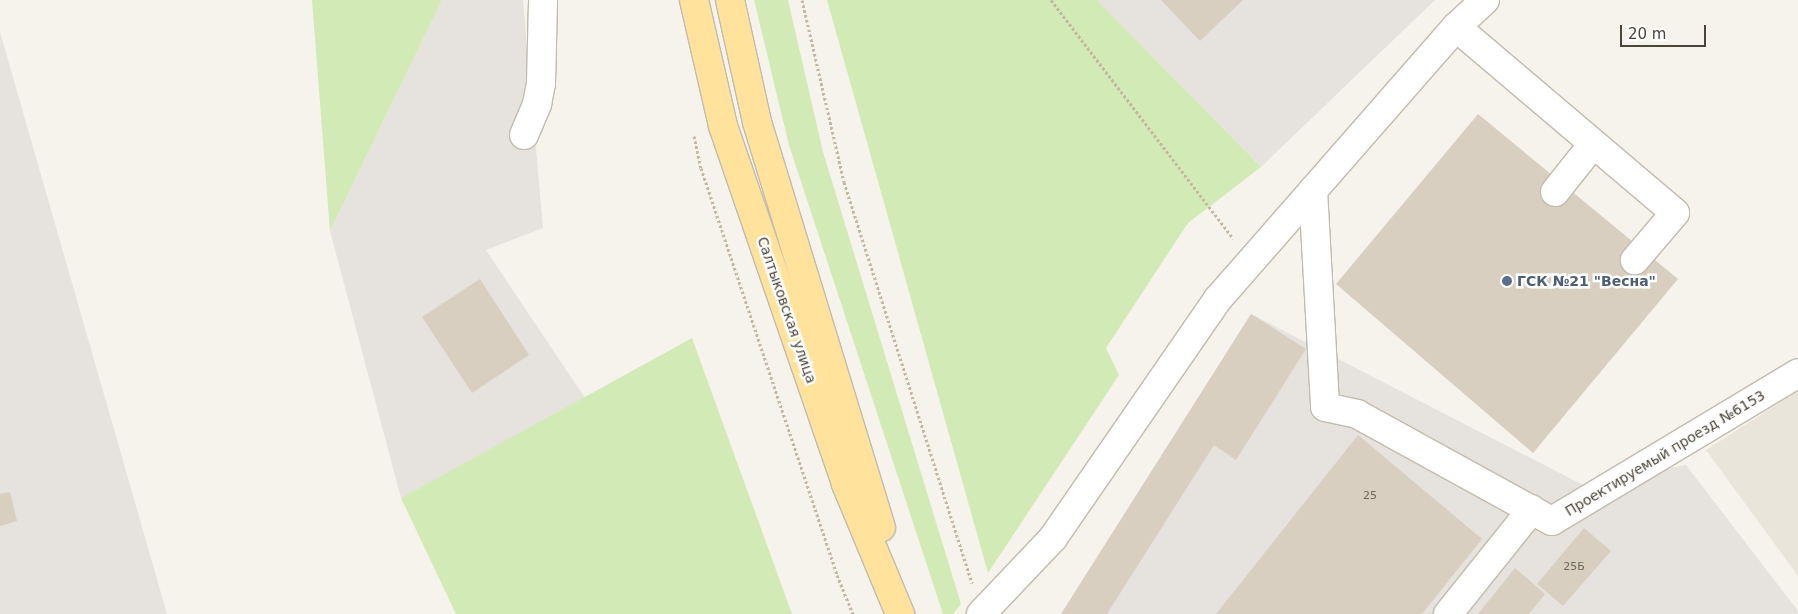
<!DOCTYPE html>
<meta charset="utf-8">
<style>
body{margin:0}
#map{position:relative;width:1798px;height:614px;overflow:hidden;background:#f6f3ec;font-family:"DejaVu Sans",sans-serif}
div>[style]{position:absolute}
.residential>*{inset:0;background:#eae5da}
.industrial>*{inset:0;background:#e6e2dd}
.green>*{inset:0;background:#d2eab5}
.building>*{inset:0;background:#d8cfc1}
.path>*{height:3px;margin-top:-1.5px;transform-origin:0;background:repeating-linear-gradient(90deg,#c4b79f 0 2.5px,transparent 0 5px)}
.roads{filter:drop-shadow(1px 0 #c2bbae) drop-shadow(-1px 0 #c2bbae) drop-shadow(0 1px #c2bbae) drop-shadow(0 -1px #c2bbae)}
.minor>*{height:28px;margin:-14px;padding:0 14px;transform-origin:14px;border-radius:14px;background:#fff}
.major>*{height:28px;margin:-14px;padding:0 14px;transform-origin:14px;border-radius:14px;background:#ffe39c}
.dots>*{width:14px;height:14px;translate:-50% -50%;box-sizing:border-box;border:2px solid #fff;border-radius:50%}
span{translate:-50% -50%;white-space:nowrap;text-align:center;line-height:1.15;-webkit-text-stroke:5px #fff;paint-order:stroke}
.number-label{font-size:11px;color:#6e675b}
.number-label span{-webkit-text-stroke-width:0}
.service-label{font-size:14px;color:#4e5e75;font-weight:700}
.left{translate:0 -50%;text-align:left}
.street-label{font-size:14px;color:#4b4439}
.scale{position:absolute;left:1620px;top:25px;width:86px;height:22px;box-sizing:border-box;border:2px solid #4b4439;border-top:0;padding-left:6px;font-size:15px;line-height:18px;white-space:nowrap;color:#4b4439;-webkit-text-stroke:4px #fff;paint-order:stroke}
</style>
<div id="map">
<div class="residential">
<div style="clip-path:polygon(1798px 391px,1798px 576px,1706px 450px)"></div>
</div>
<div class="industrial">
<div style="clip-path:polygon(442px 0,523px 0,543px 228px,486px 250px,585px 398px,401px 498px,330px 231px)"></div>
<div style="clip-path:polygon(1097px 0,1435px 0,1261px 167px)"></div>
<div style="clip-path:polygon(0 32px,167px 614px,0 614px)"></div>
<div style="clip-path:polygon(1251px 314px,1583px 485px,1686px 465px,1798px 611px,1798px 614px,1061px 614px)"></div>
</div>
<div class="green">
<div style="clip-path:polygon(312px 0,442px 0,330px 231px)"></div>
<div style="clip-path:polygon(754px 0,788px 0,823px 152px,961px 604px,953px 614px,943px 614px,789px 145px)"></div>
<div style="clip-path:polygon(827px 0,1097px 0,1261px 167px,1188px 223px,1106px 348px,1119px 375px,988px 573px)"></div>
<div style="clip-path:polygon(692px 338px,792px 614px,456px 614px,401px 498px)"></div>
</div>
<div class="building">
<div style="clip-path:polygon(1161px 0,1243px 0,1200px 41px)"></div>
<div style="clip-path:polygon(1478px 114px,1678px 279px,1533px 453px,1336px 284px)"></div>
<div style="clip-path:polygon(480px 279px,529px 355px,472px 393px,422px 317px)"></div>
<div style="clip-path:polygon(1251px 314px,1306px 349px,1236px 460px,1214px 445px,1107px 614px,1061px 614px)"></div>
<div style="clip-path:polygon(1358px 435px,1482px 539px,1422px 614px,1216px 614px)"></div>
<div style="clip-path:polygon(10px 492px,17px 521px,0 526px,0 494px)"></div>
<div style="clip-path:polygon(1584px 528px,1611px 551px,1563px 606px,1537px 584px)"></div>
<div style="clip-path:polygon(1515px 568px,1545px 594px,1529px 614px,1478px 614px)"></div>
</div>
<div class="path">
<div style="left:802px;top:0;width:187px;rotate:77deg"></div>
<div style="left:844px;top:182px;width:421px;rotate:72.3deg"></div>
<div style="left:1051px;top:0;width:300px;rotate:52.6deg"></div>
<div style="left:694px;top:136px;width:33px;rotate:78deg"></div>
<div style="left:701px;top:168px;width:429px;rotate:71.5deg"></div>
<div style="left:837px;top:575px;width:42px;rotate:67.7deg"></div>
</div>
<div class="roads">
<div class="minor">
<div style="left:1485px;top:0;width:40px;rotate:137deg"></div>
<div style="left:1456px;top:27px;width:287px;rotate:40.3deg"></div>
<div style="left:1675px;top:213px;width:62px;rotate:130.4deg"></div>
<div style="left:524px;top:135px;width:34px;rotate:-67deg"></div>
<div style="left:537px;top:104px;width:20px;rotate:-79deg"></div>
<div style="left:541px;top:84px;width:84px;rotate:-88.6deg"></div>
<div style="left:1313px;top:190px;width:217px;rotate:86.8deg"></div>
<div style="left:1325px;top:407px;width:33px;rotate:12deg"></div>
<div style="left:1357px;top:414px;width:222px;rotate:28.8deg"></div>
<div style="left:1552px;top:521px;width:287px;rotate:-31deg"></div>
<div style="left:1555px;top:192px;width:61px;rotate:-51.6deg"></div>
<div style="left:981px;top:614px;width:105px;rotate:-46.5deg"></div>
<div style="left:1053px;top:538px;width:290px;rotate:-55.4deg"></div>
<div style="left:1218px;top:299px;width:361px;rotate:-48.8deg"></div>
<div style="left:1448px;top:614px;width:134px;rotate:-51.3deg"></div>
</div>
<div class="major">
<div style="left:694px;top:0;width:129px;rotate:77deg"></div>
<div style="left:723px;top:126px;width:379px;rotate:71deg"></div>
<div style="left:846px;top:484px;width:141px;rotate:67.4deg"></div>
<div style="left:730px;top:0;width:125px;rotate:77.5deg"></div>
<div style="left:757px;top:122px;width:424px;rotate:73deg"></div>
</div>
</div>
<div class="dots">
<div style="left:1507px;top:281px;background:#5c6f8a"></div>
</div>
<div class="number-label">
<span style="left:1370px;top:496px">25</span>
<span style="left:1574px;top:567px">25Б</span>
</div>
<div class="service-label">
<span class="left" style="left:1517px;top:281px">ГСК №21 "Весна"</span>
</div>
<div class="street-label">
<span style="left:787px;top:310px;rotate:71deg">Салтыковская улица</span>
<span style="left:1665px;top:453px;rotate:-31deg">Проектируемый проезд №6153</span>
</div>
<div class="scale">20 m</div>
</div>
